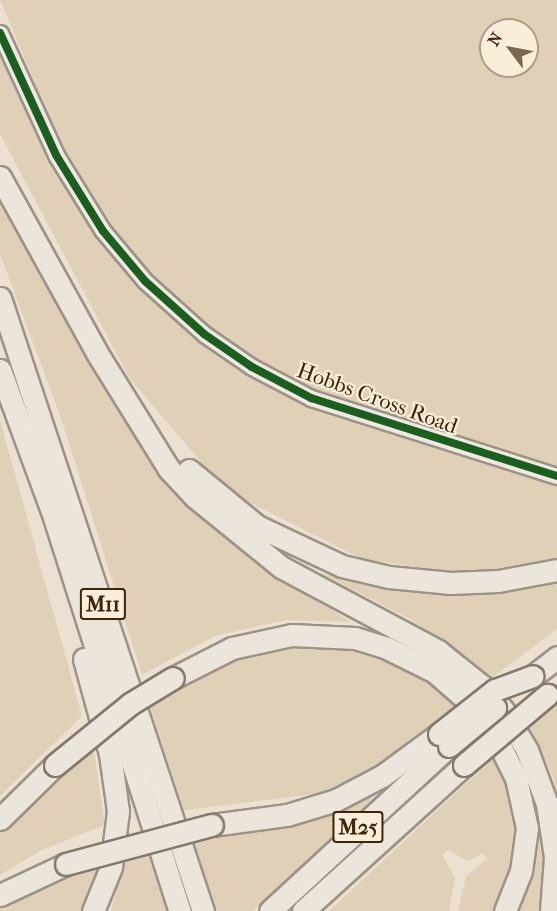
<!DOCTYPE html>
<style>
body{margin:0}
#map{position:relative;width:557px;height:911px;overflow:hidden;background:#ece1d0;font-family:"IM FELL French Canon",serif}
div>[style]{position:absolute}
.green>*{inset:0;background:#e1d0b8}
.roads{filter:drop-shadow(2px 0 #9c9386) drop-shadow(-2px 0 #9c9386) drop-shadow(0 2px #9c9386) drop-shadow(0 -2px #9c9386)}
.minor>*{height:15px;margin:-7.5px;padding:0 7.5px;transform-origin:7.5px;border-radius:7.5px;background:#efeae1}
.highway>*{height:21px;margin:-10.5px;padding:0 10.5px;transform-origin:10.5px;border-radius:10.5px;background:#ece5dc}
.bridges{filter:drop-shadow(2px 0 #83796c) drop-shadow(-2px 0 #83796c) drop-shadow(0 2px #83796c) drop-shadow(0 -2px #83796c)}
.highway-bridge>*{height:21px;margin:-10.5px;padding:0 10.5px;transform-origin:10.5px;border-radius:10.5px;background:#ece5dc}
.cycleway>*{height:8px;margin:-4px;padding:0 4px;transform-origin:4px;border-radius:4px;background:#1b5e20}
span{translate:-50% -50%;white-space:nowrap;text-align:center;line-height:1.15;-webkit-text-stroke:4.5px #faedd9;paint-order:stroke}
.shield-label span{padding:2px 4px;background:#faedd9;border:2px solid;border-radius:4px;-webkit-text-stroke-width:0}
.shield-label{font-size:21px;color:#3e2409;font-weight:700}
.street-label{font-size:22px;color:#3e2409}
.north{position:absolute;left:479px;top:18px;width:60px;height:60px;box-sizing:border-box;background:#faedd9;border:2px solid #af9d86;border-radius:50%;rotate:302deg;font-size:16px;font-weight:700;line-height:24px;text-align:center;color:#3e2409}
.north::after{content:'';display:block;margin:auto;width:21px;height:27px;background:#7b664f;clip-path:polygon(50% 0,100% 100%,50% 72%,0 100%)}
</style>
<div id="map">
<div class="green">
<div style="clip-path:polygon(evenodd,0 0,557px 0,557px 558px,465px 574px,362px 559px,225px 490px,130px 379px,0 134px,0 38px,50px 119px,0 0,491px 30px,527px 30px,527px 66px,491px 66px,491px 30px)"></div>
<div style="clip-path:polygon(0 196px,108px 394px,153px 463px,260px 562px,350px 622px,286px 620px,215px 636px,142px 675px,61px 418px,0 254px)"></div>
<div style="clip-path:polygon(0 420px,82px 716px,0 796px)"></div>
<div style="clip-path:polygon(323px 574px,419px 591px,518px 588px,557px 580px,557px 629px,493px 677px,410px 619px)"></div>
<div style="clip-path:polygon(345px 644px,403px 666px,459px 704px,363px 774px,317px 794px,184px 810px,149px 704px,201px 671px,278px 645px)"></div>
<div style="clip-path:polygon(557px 704px,557px 801px,554px 779px,530px 726px)"></div>
<div style="clip-path:polygon(93px 745px,105px 825px,40px 851px,0 875px,0 831px)"></div>
<div style="clip-path:polygon(498px 754px,518px 824px,514px 869px,497px 911px,458px 911px,466px 876px,488px 858px,482px 854px,468px 861px,448px 850px,442px 854px,455px 878px,449px 911px,329px 911px)"></div>
<div style="clip-path:polygon(369px 796px,372px 799px,253px 911px,217px 911px,191px 838px,308px 820px)"></div>
<div style="clip-path:polygon(534px 798px,546px 850px,541px 911px,520px 911px,538px 850px)"></div>
<div style="clip-path:polygon(146px 847px,167px 911px,111px 911px,127px 850px)"></div>
<div style="clip-path:polygon(102px 858px,82px 911px,0 911px,0 905px)"></div>
</div>
<div class="roads">
<div class="minor">
<div style="left:0;top:33px;width:134px;rotate:65.3deg"></div>
<div style="left:56px;top:155px;width:89px;rotate:58.3deg"></div>
<div style="left:103px;top:231px;width:65px;rotate:50deg"></div>
<div style="left:145px;top:281px;width:79px;rotate:41.9deg"></div>
<div style="left:204px;top:334px;width:58px;rotate:34.5deg"></div>
<div style="left:252px;top:367px;width:67px;rotate:27.7deg"></div>
<div style="left:311px;top:398px;width:258px;rotate:17.6deg"></div>
</div>
<div class="highway">
<div style="left:0;top:177px;width:201px;rotate:61.1deg"></div>
<div style="left:97px;top:353px;width:137px;rotate:58.2deg"></div>
<div style="left:169px;top:469px;width:38px;rotate:47deg"></div>
<div style="left:195px;top:497px;width:111px;rotate:39.1deg"></div>
<div style="left:281px;top:567px;width:178px;rotate:28.1deg"></div>
<div style="left:438px;top:651px;width:56px;rotate:38.5deg"></div>
<div style="left:482px;top:686px;width:32px;rotate:49deg"></div>
<div style="left:503px;top:710px;width:47px;rotate:59deg"></div>
<div style="left:527px;top:750px;width:58px;rotate:69.7deg"></div>
<div style="left:547px;top:804px;width:54px;rotate:81.4deg"></div>
<div style="left:555px;top:857px;width:54px;rotate:94.2deg"></div>
<div style="left:0;top:298px;width:646px;rotate:71.68deg"></div>
<div style="left:0;top:370px;width:150px;rotate:69.8deg"></div>
<div style="left:52px;top:511px;width:420px;rotate:72.3deg"></div>
<div style="left:189px;top:470px;width:88px;rotate:39.5deg"></div>
<div style="left:257px;top:526px;width:94px;rotate:25.2deg"></div>
<div style="left:342px;top:566px;width:48px;rotate:13.2deg"></div>
<div style="left:389px;top:577px;width:62px;rotate:5.5deg"></div>
<div style="left:451px;top:583px;width:47px;rotate:-2.4deg"></div>
<div style="left:498px;top:581px;width:60px;rotate:-10.6deg"></div>
<div style="left:84px;top:659px;width:98px;rotate:74.7deg"></div>
<div style="left:110px;top:754px;width:58px;rotate:82deg"></div>
<div style="left:118px;top:811px;width:56px;rotate:97.1deg"></div>
<div style="left:111px;top:867px;width:48px;rotate:112.2deg"></div>
<div style="left:533px;top:676px;width:31px;rotate:-38deg"></div>
<div style="left:173px;top:678px;width:66px;rotate:-27deg"></div>
<div style="left:232px;top:648px;width:61px;rotate:-12.2deg"></div>
<div style="left:292px;top:635px;width:63px;rotate:2.7deg"></div>
<div style="left:355px;top:638px;width:34px;rotate:17deg"></div>
<div style="left:387px;top:648px;width:54px;rotate:26.6deg"></div>
<div style="left:435px;top:672px;width:67px;rotate:41.3deg"></div>
<div style="left:485px;top:716px;width:69px;rotate:63.4deg"></div>
<div style="left:516px;top:778px;width:51px;rotate:77.6deg"></div>
<div style="left:527px;top:828px;width:43px;rotate:97.9deg"></div>
<div style="left:521px;top:871px;width:43px;rotate:111.8deg"></div>
<div style="left:0;top:819px;width:77px;rotate:-44.5deg"></div>
<div style="left:212px;top:825px;width:76px;rotate:-7.6deg"></div>
<div style="left:287px;top:815px;width:51px;rotate:-17deg"></div>
<div style="left:336px;top:800px;width:52px;rotate:-27.6deg"></div>
<div style="left:382px;top:776px;width:71px;rotate:-36.4deg"></div>
<div style="left:0;top:895px;width:73px;rotate:-25.2deg"></div>
<div style="left:270px;top:911px;width:243px;rotate:-42.7deg"></div>
<div style="left:303px;top:911px;width:217px;rotate:-42.2deg"></div>
</div>
</div>
<div class="bridges">
<div class="highway-bridge">
<div style="left:439px;top:734px;width:71px;rotate:-38.2deg"></div>
<div style="left:495px;top:690px;width:40px;rotate:-20.2deg"></div>
<div style="left:449px;top:746px;width:60px;rotate:-39.6deg"></div>
<div style="left:55px;top:765px;width:97px;rotate:-39.1deg"></div>
<div style="left:130px;top:704px;width:50px;rotate:-31.2deg"></div>
<div style="left:464px;top:765px;width:109px;rotate:-40.1deg"></div>
<div style="left:66px;top:864px;width:151px;rotate:-15deg"></div>
</div>
</div>
<div class="cycleway">
<div style="left:0;top:33px;width:134px;rotate:65.3deg"></div>
<div style="left:56px;top:155px;width:89px;rotate:58.3deg"></div>
<div style="left:103px;top:231px;width:65px;rotate:50deg"></div>
<div style="left:145px;top:281px;width:79px;rotate:41.9deg"></div>
<div style="left:204px;top:334px;width:58px;rotate:34.5deg"></div>
<div style="left:252px;top:367px;width:67px;rotate:27.7deg"></div>
<div style="left:311px;top:398px;width:258px;rotate:17.6deg"></div>
</div>
<div class="shield-label">
<span style="left:103px;top:604px">M11</span>
<span style="left:358px;top:827px">M25</span>
</div>
<div class="street-label">
<span style="left:377px;top:399px;rotate:20deg">Hobbs Cross Road</span>
</div>
<div class="north">N</div>
</div>
